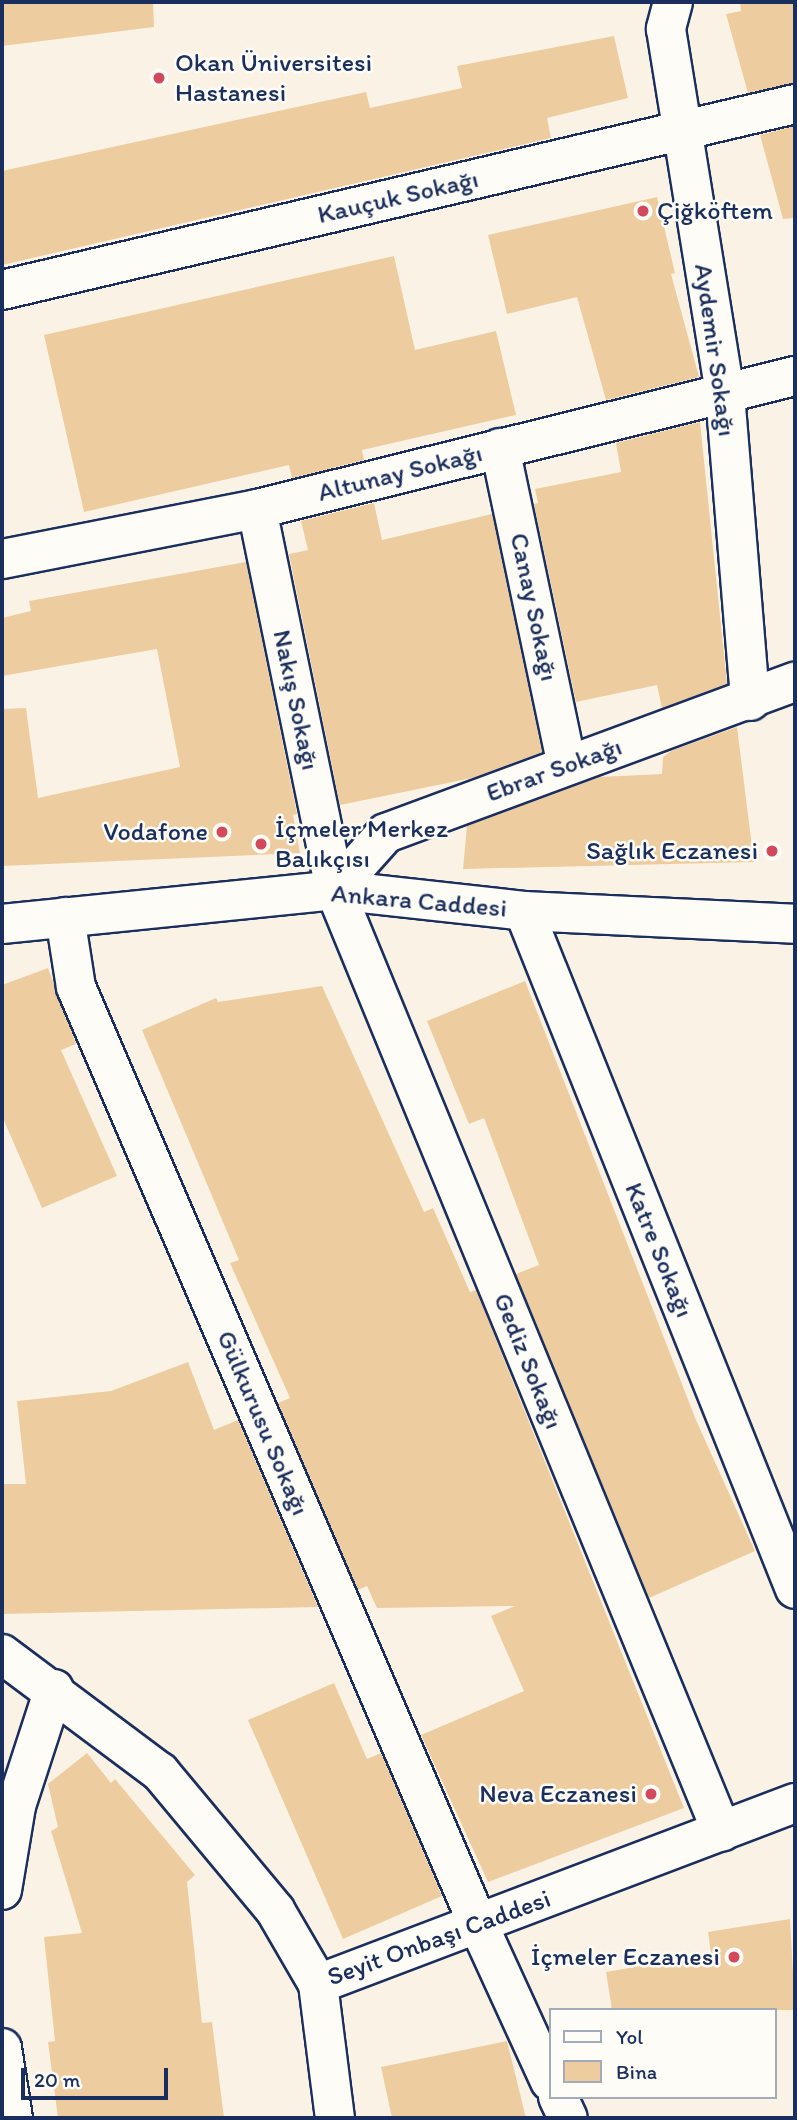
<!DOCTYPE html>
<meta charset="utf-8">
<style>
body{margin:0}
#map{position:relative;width:797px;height:2120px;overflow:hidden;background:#faf3e5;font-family:Itim,sans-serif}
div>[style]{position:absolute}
.building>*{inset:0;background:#edcd9f}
.roads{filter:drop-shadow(2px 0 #1b2f5e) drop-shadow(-2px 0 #1b2f5e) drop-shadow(0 2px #1b2f5e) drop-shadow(0 -2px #1b2f5e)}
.minor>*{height:38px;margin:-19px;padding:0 19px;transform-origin:19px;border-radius:19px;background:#fdfcf7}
.tertiary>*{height:38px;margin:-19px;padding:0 19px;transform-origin:19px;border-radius:19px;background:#fdfcf7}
.dots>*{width:19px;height:19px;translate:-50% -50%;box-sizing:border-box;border:4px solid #fdfcf7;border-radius:50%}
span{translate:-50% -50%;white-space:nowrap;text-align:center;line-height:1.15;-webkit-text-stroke:5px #fdfcf7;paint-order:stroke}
.poi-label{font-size:26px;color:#1b2f5e}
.left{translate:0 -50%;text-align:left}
.right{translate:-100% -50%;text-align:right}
.street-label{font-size:26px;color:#1b2f5e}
.frame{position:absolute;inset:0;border:4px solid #1b2f5e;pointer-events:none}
.legend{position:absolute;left:549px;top:2008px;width:228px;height:91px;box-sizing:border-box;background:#fdfcf7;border:2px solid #a3aaba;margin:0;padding:9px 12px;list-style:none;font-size:21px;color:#1b2f5e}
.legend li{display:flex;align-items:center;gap:14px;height:35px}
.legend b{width:35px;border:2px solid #a3aaba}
.scale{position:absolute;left:21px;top:2068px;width:147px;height:32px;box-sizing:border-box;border:4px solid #1b2f5e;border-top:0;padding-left:9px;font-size:21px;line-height:24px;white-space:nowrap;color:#1b2f5e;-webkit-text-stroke:5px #fdfcf7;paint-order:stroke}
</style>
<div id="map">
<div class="building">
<div style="clip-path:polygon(2px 2px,153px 2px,154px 27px,2px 46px)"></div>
<div style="clip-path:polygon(740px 2px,795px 2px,795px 83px,748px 93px,726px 14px,741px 11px)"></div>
<div style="clip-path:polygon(614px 36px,628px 98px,547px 118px,551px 138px,2px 265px,2px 171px,366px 92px,370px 108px,462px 88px,457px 66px)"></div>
<div style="clip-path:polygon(795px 126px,795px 218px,783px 219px,760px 135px)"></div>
<div style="clip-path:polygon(657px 197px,675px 273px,671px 274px,699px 377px,606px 400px,577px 297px,507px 314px,488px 235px)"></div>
<div style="clip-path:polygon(394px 256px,415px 350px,496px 331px,516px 415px,362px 450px,364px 460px,292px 478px,289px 465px,84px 512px,44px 335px)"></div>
<div style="clip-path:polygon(700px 422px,727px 684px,662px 708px,657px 685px,576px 702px,534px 504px,538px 503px,535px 489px,621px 472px,616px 443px)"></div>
<div style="clip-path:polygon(374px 503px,382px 540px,492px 514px,542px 752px,472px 778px,340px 805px,289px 554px,308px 550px,301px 521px)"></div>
<div style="clip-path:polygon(246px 562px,297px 814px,293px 815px,300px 853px,2px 866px,2px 709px,26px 708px,38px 798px,180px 767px,157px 649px,2px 676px,2px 618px,31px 611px,29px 601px)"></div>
<div style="clip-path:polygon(737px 727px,754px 862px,463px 869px,467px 826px,600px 777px,662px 774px,663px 757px,671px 751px)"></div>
<div style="clip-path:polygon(48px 968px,76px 1044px,61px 1050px,117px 1176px,42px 1208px,2px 1116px,2px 985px)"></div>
<div style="clip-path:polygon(525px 981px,696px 1420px,755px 1551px,649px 1598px,516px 1274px,539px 1265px,484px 1118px,469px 1124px,427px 1021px)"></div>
<div style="clip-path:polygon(322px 986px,424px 1212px,433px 1208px,470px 1292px,476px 1290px,684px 1808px,488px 1882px,421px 1735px,524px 1691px,491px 1616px,515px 1606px,377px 1608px,367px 1586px,358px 1590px,278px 1403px,290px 1398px,230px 1263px,239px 1260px,142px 1030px,216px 998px,218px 1002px)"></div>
<div style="clip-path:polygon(188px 1362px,214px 1430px,238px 1420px,318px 1607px,2px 1614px,2px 1484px,26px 1484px,17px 1401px,111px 1391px)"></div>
<div style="clip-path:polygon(334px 1683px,367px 1759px,381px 1753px,442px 1896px,343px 1939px,248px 1720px)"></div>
<div style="clip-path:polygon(87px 1753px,111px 1783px,115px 1779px,195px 1875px,187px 1882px,202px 2023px,212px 2022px,224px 2118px,58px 2118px,48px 2042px,55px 2041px,44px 1937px,82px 1933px,51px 1831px,58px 1827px,48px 1784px)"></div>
<div style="clip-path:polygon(790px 1919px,795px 2010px,612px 2010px,606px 1972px,711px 1954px,708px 1932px)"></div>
<div style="clip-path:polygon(507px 2041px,526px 2118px,392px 2118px,381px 2067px)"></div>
</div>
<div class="roads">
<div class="minor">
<div style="left:673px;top:2px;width:28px;rotate:105deg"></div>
<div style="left:666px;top:29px;width:370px;rotate:80.8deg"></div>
<div style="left:725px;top:394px;width:308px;rotate:85.3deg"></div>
<div style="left:2px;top:290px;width:815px;rotate:-13.2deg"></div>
<div style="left:500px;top:448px;width:324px;rotate:78.1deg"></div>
<div style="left:257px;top:509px;width:389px;rotate:78.4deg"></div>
<div style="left:335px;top:890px;width:1018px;rotate:67.67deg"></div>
<div style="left:2px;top:559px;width:260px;rotate:-11.1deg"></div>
<div style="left:257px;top:509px;width:554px;rotate:-13.89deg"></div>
<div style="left:335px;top:890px;width:76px;rotate:-48.2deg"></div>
<div style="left:386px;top:833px;width:436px;rotate:-20.3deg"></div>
<div style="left:524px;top:911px;width:730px;rotate:68.21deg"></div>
<div style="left:65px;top:917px;width:71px;rotate:81.1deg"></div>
<div style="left:76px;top:987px;width:1020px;rotate:66.78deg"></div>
<div style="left:478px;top:1924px;width:173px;rotate:65.4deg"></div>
<div style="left:2px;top:1654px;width:197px;rotate:36.8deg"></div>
<div style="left:160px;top:1772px;width:180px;rotate:50.2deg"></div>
<div style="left:275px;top:1910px;width:86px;rotate:59.8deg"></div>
<div style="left:318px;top:1984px;width:510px;rotate:-20.78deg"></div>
<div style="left:2px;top:1890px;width:85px;rotate:-80.5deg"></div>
<div style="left:16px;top:1806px;width:123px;rotate:-72deg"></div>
<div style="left:318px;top:1984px;width:135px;rotate:82.8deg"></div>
<div style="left:2px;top:2048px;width:71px;rotate:81.1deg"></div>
<div style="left:558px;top:2097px;width:23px;rotate:65deg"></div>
</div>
<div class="tertiary">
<div style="left:2px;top:924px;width:335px;rotate:-5.8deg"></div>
<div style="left:335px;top:890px;width:190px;rotate:6.3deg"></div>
<div style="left:524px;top:911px;width:271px;rotate:2.7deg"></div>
</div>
</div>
<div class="dots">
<div style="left:159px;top:78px;background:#d1495b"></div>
<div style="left:643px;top:211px;background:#d1495b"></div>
<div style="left:222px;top:832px;background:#d1495b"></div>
<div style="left:261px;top:844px;background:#d1495b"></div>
<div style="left:772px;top:851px;background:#d1495b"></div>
<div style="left:651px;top:1794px;background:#d1495b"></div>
<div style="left:734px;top:1957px;background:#d1495b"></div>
</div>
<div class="poi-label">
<span class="left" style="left:175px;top:78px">Okan Üniversitesi<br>Hastanesi</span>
<span class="left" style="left:657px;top:211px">Çiğköftem</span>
<span class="left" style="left:275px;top:844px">İçmeler Merkez<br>Balıkçısı</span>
<span class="right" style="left:208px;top:832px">Vodafone</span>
<span class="right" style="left:758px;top:851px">Sağlık Eczanesi</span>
<span class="right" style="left:637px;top:1794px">Neva Eczanesi</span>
<span class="right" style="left:720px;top:1957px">İçmeler Eczanesi</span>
</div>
<div class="street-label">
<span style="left:398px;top:197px;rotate:-13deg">Kauçuk Sokağı</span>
<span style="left:715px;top:350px;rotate:82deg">Aydemir Sokağı</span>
<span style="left:400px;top:473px;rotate:-14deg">Altunay Sokağı</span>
<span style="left:534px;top:607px;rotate:78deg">Canay Sokağı</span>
<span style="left:296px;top:700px;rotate:78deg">Nakış Sokağı</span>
<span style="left:554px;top:770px;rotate:-20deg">Ebrar Sokağı</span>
<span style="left:419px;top:901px;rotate:5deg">Ankara Caddesi</span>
<span style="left:659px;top:1250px;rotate:68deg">Katre Sokağı</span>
<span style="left:528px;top:1361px;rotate:68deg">Gediz Sokağı</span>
<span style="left:263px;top:1423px;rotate:67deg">Gülkurusu Sokağı</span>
<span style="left:439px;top:1938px;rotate:-20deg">Seyit Onbaşı Caddesi</span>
</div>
<div class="frame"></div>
<ul class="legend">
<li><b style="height:9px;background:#fdfcf7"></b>Yol</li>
<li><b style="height:19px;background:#edcd9f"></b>Bina</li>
</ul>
<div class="scale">20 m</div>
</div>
